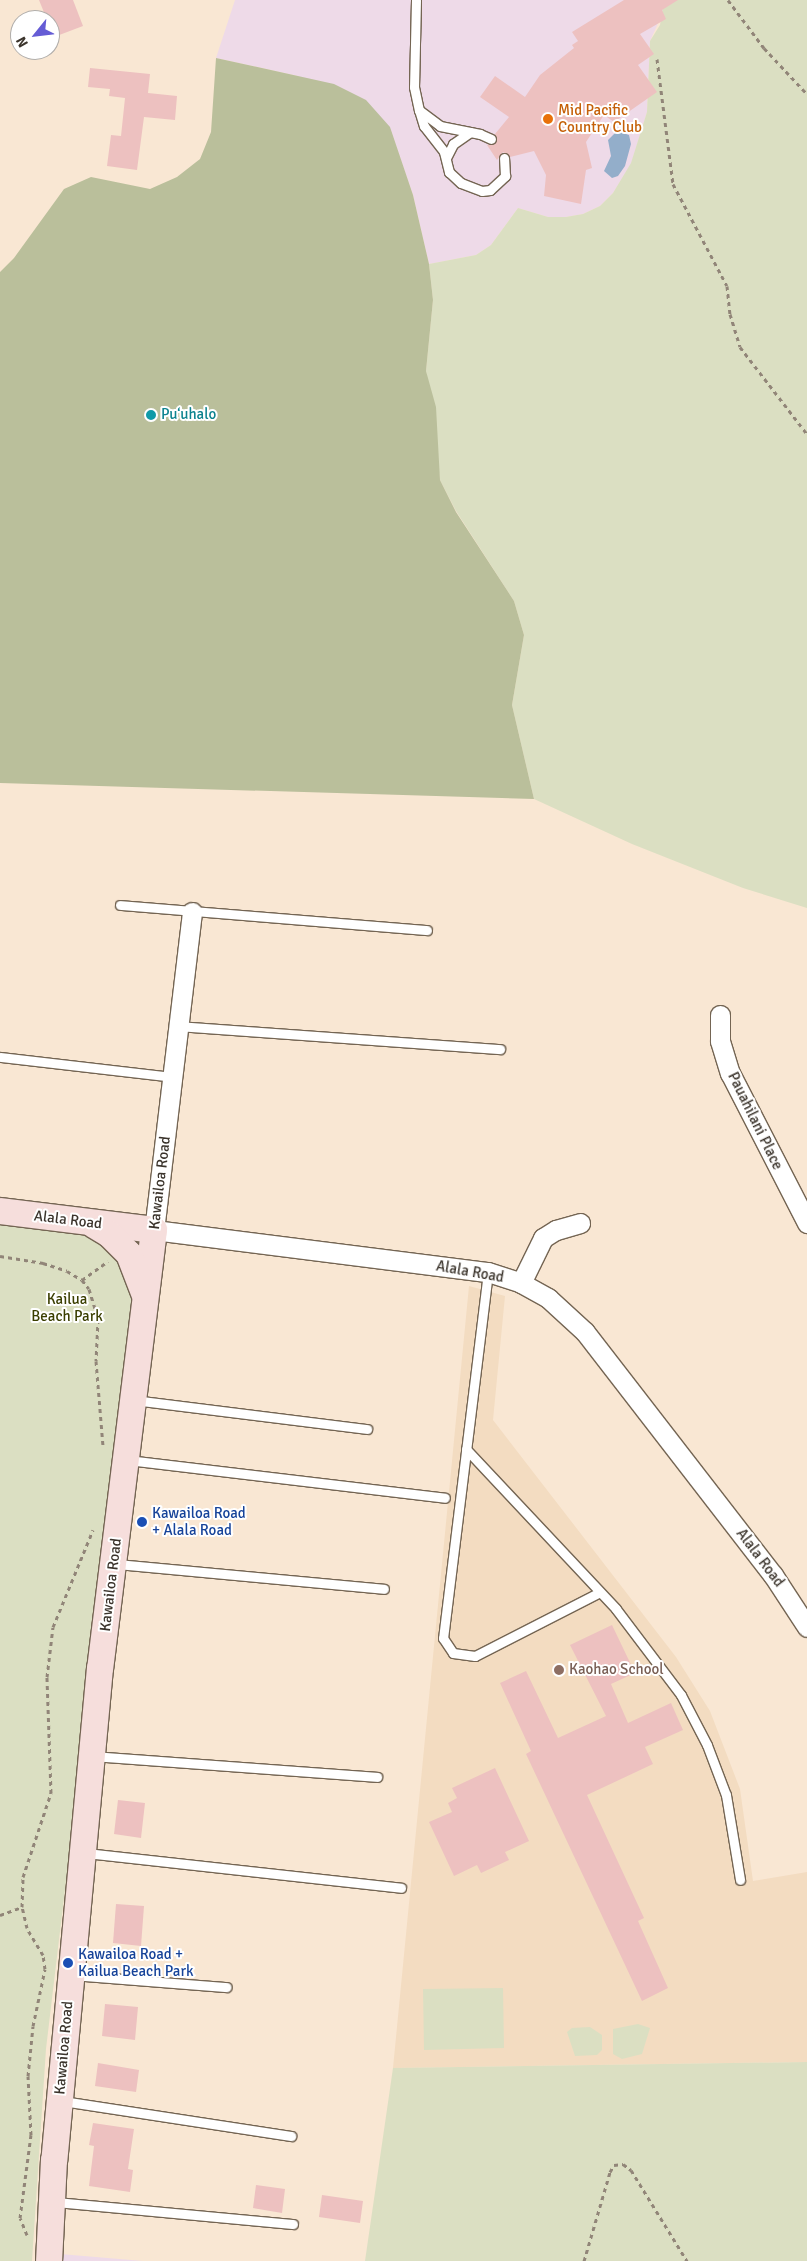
<!DOCTYPE html>
<meta charset="utf-8">
<style>
body{margin:0}
#map{position:relative;width:807px;height:2261px;overflow:hidden;background:#f9e7d3;font-family:Signika,sans-serif}
div>[style]{position:absolute}
.commercial>*{inset:0;background:#eedae8}
.built>*{inset:0;background:#f3dcc1}
.green>*{inset:0;background:#dbdfc2}
.forest>*{inset:0;background:#babf9b}
.water>*{inset:0;background:#93aeca}
.building>*{inset:0;background:#edc1c0}
.path>*{height:3px;margin-top:-1.5px;transform-origin:0;background:repeating-linear-gradient(90deg,#918578 0 4px,transparent 0 8px)}
.roads{filter:drop-shadow(1px 0 #746553) drop-shadow(-1px 0 #746553) drop-shadow(0 1px #746553) drop-shadow(0 -1px #746553)}
.lane>*{height:9px;margin:-4.5px;padding:0 4.5px;transform-origin:4.5px;border-radius:4.5px;background:#fff}
.street>*{height:19px;margin:-9.5px;padding:0 9.5px;transform-origin:9.5px;border-radius:9.5px;background:#fff}
.secondary>*{height:26px;margin:-13px;padding:0 13px;transform-origin:13px;border-radius:13px;background:#f6dedc}
.dots>*{width:14px;height:14px;translate:-50% -50%;box-sizing:border-box;border:2px solid #fff;border-radius:50%}
span{translate:-50% -50%;white-space:nowrap;text-align:center;line-height:1.15;-webkit-text-stroke:4px #fff;paint-order:stroke}
.food-label{font-size:15px;color:#c56008}
.left{translate:0 -50%;text-align:left}
.culture-label{font-size:15px;color:#0d838f}
.street-label{font-size:15px;color:#3b342c}
.park-label{font-size:15px;color:#3a3e00}
.transit-label{font-size:15px;color:#164399}
.education-label{font-size:15px;color:#785e54}
.north{position:absolute;left:10px;top:10px;width:50px;height:50px;box-sizing:border-box;background:#fff;border:1px solid #b1aeab;border-radius:50%;rotate:241deg;font-size:14px;font-weight:700;line-height:20px;text-align:center;color:#3b342c}
.north::after{content:'';display:block;margin:auto;width:18px;height:22px;background:#655cd5;clip-path:polygon(50% 0,100% 100%,50% 72%,0 100%)}
</style>
<div id="map">
<div class="commercial">
<div style="clip-path:polygon(235px 0,664px 0,665px 8px,650px 41px,647px 112px,631px 164px,613px 193px,600px 206px,583px 214px,566px 217px,548px 217px,518px 208px,491px 245px,476px 255px,429px 264px,413px 195px,390px 128px,298px 76px,216px 58px)"></div>
<div style="clip-path:polygon(60px 2254px,143px 2261px,59px 2261px)"></div>
</div>
<div class="built">
<div style="clip-path:polygon(469px 1286px,505px 1296px,493px 1420px,676px 1657px,710px 1711px,740px 1789px,753px 1881px,807px 1872px,807px 2062px,393px 2068px)"></div>
</div>
<div class="green">
<div style="clip-path:polygon(664px 0,807px 0,807px 908px,743px 888px,632px 844px,534px 799px,512px 705px,524px 635px,514px 601px,456px 511px,440px 480px,426px 371px,433px 300px,429px 264px,476px 255px,491px 245px,518px 208px,548px 217px,566px 217px,583px 214px,600px 206px,613px 193px,631px 163px,647px 112px,650px 41px,660px 25px)"></div>
<div style="clip-path:polygon(0 1220px,89px 1235px,118px 1258px,133px 1291px,132px 1327px,46px 2049px,32px 2261px,0 2261px)"></div>
<div style="clip-path:polygon(503px 1988px,504px 2048px,424px 2050px,423px 1989px)"></div>
<div style="clip-path:polygon(638px 2024px,650px 2028px,642px 2054px,622px 2059px,613px 2054px,613px 2029px)"></div>
<div style="clip-path:polygon(590px 2027px,602px 2035px,602px 2050px,597px 2055px,575px 2056px,567px 2032px,572px 2028px)"></div>
<div style="clip-path:polygon(807px 2062px,807px 2261px,365px 2261px,393px 2068px)"></div>
</div>
<div class="forest">
<div style="clip-path:polygon(216px 58px,334px 84px,366px 100px,390px 127px,413px 195px,429px 264px,433px 300px,426px 371px,436px 407px,440px 480px,456px 512px,514px 601px,524px 635px,512px 705px,534px 799px,0 783px,0 272px,14px 258px,64px 189px,91px 177px,150px 189px,177px 177px,200px 159px,211px 132px)"></div>
</div>
<div class="water">
<div style="clip-path:polygon(617px 131px,629px 135px,631px 144px,625px 166px,618px 176px,612px 178px,604px 171px,611px 156px,608px 140px)"></div>
</div>
<div class="building">
<div style="clip-path:polygon(39px 0,73px 0,83px 26px,54px 37px)"></div>
<div style="clip-path:polygon(624px 0,678px 0,662px 10px,666px 19px,640px 34px,654px 54px,638px 65px,657px 92px,614px 122px,604px 115px,586px 142px,592px 168px,586px 170px,581px 204px,544px 196px,546px 175px,534px 151px,510px 157px,503px 152px,497px 160px,487px 145px,496px 142px,495px 134px,509px 117px,480px 97px,495px 76px,525px 97px,540px 75px,574px 48px,572px 45px,578px 41px,572px 32px)"></div>
<div style="clip-path:polygon(90px 68px,150px 74px,148px 93px,177px 96px,175px 120px,144px 117px,137px 170px,107px 166px,111px 135px,121px 136px,125px 98px,109px 96px,110px 89px,88px 87px)"></div>
<div style="clip-path:polygon(612px 1625px,635px 1673px,611px 1684px,628px 1723px,671px 1703px,683px 1730px,645px 1747px,653px 1764px,587px 1795px,644px 1918px,638px 1921px,668px 1988px,642px 2001px,526px 1754px,531px 1751px,500px 1683px,526px 1671px,558px 1738px,606px 1716px,570px 1645px)"></div>
<div style="clip-path:polygon(495px 1768px,529px 1841px,505px 1852px,509px 1860px,481px 1873px,477px 1865px,454px 1876px,429px 1822px,452px 1812px,448px 1803px,457px 1798px,452px 1788px)"></div>
<div style="clip-path:polygon(118px 1800px,145px 1803px,141px 1838px,114px 1834px)"></div>
<div style="clip-path:polygon(116px 1904px,144px 1906px,141px 1946px,113px 1943px)"></div>
<div style="clip-path:polygon(105px 2004px,138px 2007px,135px 2040px,102px 2036px)"></div>
<div style="clip-path:polygon(98px 2063px,139px 2070px,136px 2092px,95px 2086px)"></div>
<div style="clip-path:polygon(93px 2123px,134px 2129px,128px 2169px,133px 2170px,130px 2192px,89px 2186px,94px 2146px,89px 2145px)"></div>
<div style="clip-path:polygon(256px 2185px,285px 2189px,282px 2213px,253px 2208px)"></div>
<div style="clip-path:polygon(322px 2195px,363px 2201px,360px 2223px,319px 2217px)"></div>
</div>
<div class="path">
<div style="left:728px;top:0;width:60px;rotate:53.1deg"></div>
<div style="left:764px;top:48px;width:63px;rotate:46.9deg"></div>
<div style="left:657px;top:59px;width:126px;rotate:82.7deg"></div>
<div style="left:673px;top:184px;width:115px;rotate:62.1deg"></div>
<div style="left:727px;top:286px;width:28px;rotate:84deg"></div>
<div style="left:730px;top:314px;width:34px;rotate:73deg"></div>
<div style="left:740px;top:347px;width:110px;rotate:52.4deg"></div>
<div style="left:0;top:1256px;width:44px;rotate:9.2deg"></div>
<div style="left:43px;top:1263px;width:25px;rotate:18deg"></div>
<div style="left:67px;top:1271px;width:17px;rotate:31deg"></div>
<div style="left:82px;top:1280px;width:11px;rotate:52deg"></div>
<div style="left:89px;top:1289px;width:31px;rotate:73deg"></div>
<div style="left:98px;top:1319px;width:42px;rotate:92.7deg"></div>
<div style="left:96px;top:1361px;width:86px;rotate:85.3deg"></div>
<div style="left:82px;top:1280px;width:32px;rotate:-36deg"></div>
<div style="left:0;top:1915px;width:23px;rotate:-20deg"></div>
<div style="left:27px;top:2235px;width:18px;rotate:-112deg"></div>
<div style="left:20px;top:2218px;width:84px;rotate:-82.5deg"></div>
<div style="left:31px;top:2135px;width:59px;rotate:-92.9deg"></div>
<div style="left:28px;top:2076px;width:50px;rotate:-84.3deg"></div>
<div style="left:33px;top:2026px;width:58px;rotate:-78.1deg"></div>
<div style="left:45px;top:1969px;width:14px;rotate:-98deg"></div>
<div style="left:43px;top:1955px;width:31px;rotate:-121deg"></div>
<div style="left:27px;top:1928px;width:22px;rotate:-103deg"></div>
<div style="left:22px;top:1907px;width:30px;rotate:-88deg"></div>
<div style="left:23px;top:1877px;width:89px;rotate:-71.6deg"></div>
<div style="left:51px;top:1793px;width:116px;rotate:-92deg"></div>
<div style="left:47px;top:1677px;width:50px;rotate:-83.2deg"></div>
<div style="left:53px;top:1627px;width:105px;rotate:-67.6deg"></div>
<div style="left:584px;top:2261px;width:93px;rotate:-73.7deg"></div>
<div style="left:610px;top:2172px;width:8px;rotate:-60deg"></div>
<div style="left:614px;top:2165px;width:9px;rotate:-6deg"></div>
<div style="left:623px;top:2164px;width:10px;rotate:37deg"></div>
<div style="left:631px;top:2170px;width:107px;rotate:58.4deg"></div>
</div>
<div class="roads">
<div class="lane">
<div style="left:416px;top:0;width:87px;rotate:91.3deg"></div>
<div style="left:414px;top:87px;width:24px;rotate:78deg"></div>
<div style="left:419px;top:110px;width:17px;rotate:73deg"></div>
<div style="left:424px;top:126px;width:33px;rotate:52deg"></div>
<div style="left:444px;top:152px;width:21px;rotate:76deg"></div>
<div style="left:449px;top:172px;width:16px;rotate:43deg"></div>
<div style="left:461px;top:183px;width:22px;rotate:21deg"></div>
<div style="left:482px;top:191px;width:8px;rotate:-7deg"></div>
<div style="left:490px;top:190px;width:21px;rotate:-43deg"></div>
<div style="left:505px;top:176px;width:18px;rotate:-93deg"></div>
<div style="left:419px;top:110px;width:26px;rotate:37deg"></div>
<div style="left:440px;top:126px;width:41px;rotate:11.3deg"></div>
<div style="left:480px;top:134px;width:12px;rotate:24deg"></div>
<div style="left:446px;top:158px;width:16px;rotate:-63deg"></div>
<div style="left:453px;top:144px;width:21px;rotate:-35deg"></div>
<div style="left:120px;top:905px;width:308px;rotate:4.7deg"></div>
<div style="left:178px;top:1026px;width:323px;rotate:4.1deg"></div>
<div style="left:0;top:1057px;width:173px;rotate:6.6deg"></div>
<div style="left:488px;top:1272px;width:369px;rotate:97deg"></div>
<div style="left:443px;top:1638px;width:18px;rotate:56deg"></div>
<div style="left:453px;top:1653px;width:22px;rotate:8deg"></div>
<div style="left:475px;top:1656px;width:140px;rotate:-27.1deg"></div>
<div style="left:134px;top:1400px;width:235px;rotate:7.1deg"></div>
<div style="left:466px;top:1449px;width:219px;rotate:46.8deg"></div>
<div style="left:616px;top:1609px;width:108px;rotate:52.9deg"></div>
<div style="left:681px;top:1695px;width:56px;rotate:62.5deg"></div>
<div style="left:707px;top:1745px;width:53px;rotate:69.2deg"></div>
<div style="left:726px;top:1795px;width:86px;rotate:80.6deg"></div>
<div style="left:128px;top:1460px;width:319px;rotate:6.8deg"></div>
<div style="left:116px;top:1564px;width:269px;rotate:5.3deg"></div>
<div style="left:93px;top:1756px;width:285px;rotate:4.2deg"></div>
<div style="left:86px;top:1853px;width:317px;rotate:6.3deg"></div>
<div style="left:73px;top:1975px;width:154px;rotate:4.5deg"></div>
<div style="left:62px;top:2101px;width:232px;rotate:8.7deg"></div>
<div style="left:55px;top:2202px;width:239px;rotate:5.3deg"></div>
</div>
<div class="street">
<div style="left:192px;top:912px;width:320px;rotate:96.8deg"></div>
<div style="left:154px;top:1230px;width:337px;rotate:7.2deg"></div>
<div style="left:488px;top:1272px;width:35px;rotate:18deg"></div>
<div style="left:521px;top:1283px;width:31px;rotate:29deg"></div>
<div style="left:548px;top:1298px;width:50px;rotate:42.6deg"></div>
<div style="left:585px;top:1332px;width:307px;rotate:52.3deg"></div>
<div style="left:773px;top:1575px;width:62px;rotate:56.8deg"></div>
<div style="left:720px;top:1015px;width:26px;rotate:90deg"></div>
<div style="left:720px;top:1041px;width:34px;rotate:73deg"></div>
<div style="left:730px;top:1073px;width:169px;rotate:62.8deg"></div>
<div style="left:521px;top:1283px;width:50px;rotate:-63.9deg"></div>
<div style="left:543px;top:1238px;width:15px;rotate:-32deg"></div>
<div style="left:556px;top:1230px;width:25px;rotate:-16deg"></div>
</div>
<div class="secondary">
<div style="left:0;top:1211px;width:155px;rotate:7deg"></div>
<div style="left:154px;top:1230px;width:441px;rotate:97deg"></div>
<div style="left:100px;top:1668px;width:494px;rotate:95.3deg"></div>
<div style="left:54px;top:2160px;width:101px;rotate:92.8deg"></div>
<div style="left:94px;top:1225px;width:17px;rotate:31deg"></div>
<div style="left:109px;top:1234px;width:28px;rotate:45deg"></div>
<div style="left:129px;top:1254px;width:42px;rotate:69deg"></div>
</div>
</div>
<div class="dots">
<div style="left:548px;top:119px;background:#e8710a"></div>
<div style="left:151px;top:415px;background:#0f9aa8"></div>
<div style="left:142px;top:1522px;background:#1a4fb4"></div>
<div style="left:559px;top:1670px;background:#8d6e63"></div>
<div style="left:68px;top:1963px;background:#1a4fb4"></div>
</div>
<div class="food-label">
<span class="left" style="left:558px;top:119px">Mid Pacific<br>Country Club</span>
</div>
<div class="culture-label">
<span class="left" style="left:161px;top:415px">Puʻuhalo</span>
</div>
<div class="street-label">
<span style="left:755px;top:1121px;rotate:64deg">Pauahilani Place</span>
<span style="left:160px;top:1183px;rotate:-83deg">Kawailoa Road</span>
<span style="left:68px;top:1220px;rotate:7deg">Alala Road</span>
<span style="left:470px;top:1272px;rotate:10deg">Alala Road</span>
<span style="left:760px;top:1558px;rotate:53deg">Alala Road</span>
<span style="left:111px;top:1585px;rotate:-83deg">Kawailoa Road</span>
<span style="left:64px;top:2048px;rotate:-85deg">Kawailoa Road</span>
</div>
<div class="park-label">
<span style="left:67px;top:1308px">Kailua<br>Beach Park</span>
</div>
<div class="transit-label">
<span class="left" style="left:152px;top:1522px">Kawailoa Road<br>+ Alala Road</span>
<span class="left" style="left:78px;top:1963px">Kawailoa Road +<br>Kailua Beach Park</span>
</div>
<div class="education-label">
<span class="left" style="left:569px;top:1670px">Kaohao School</span>
</div>
<div class="north">N</div>
</div>
